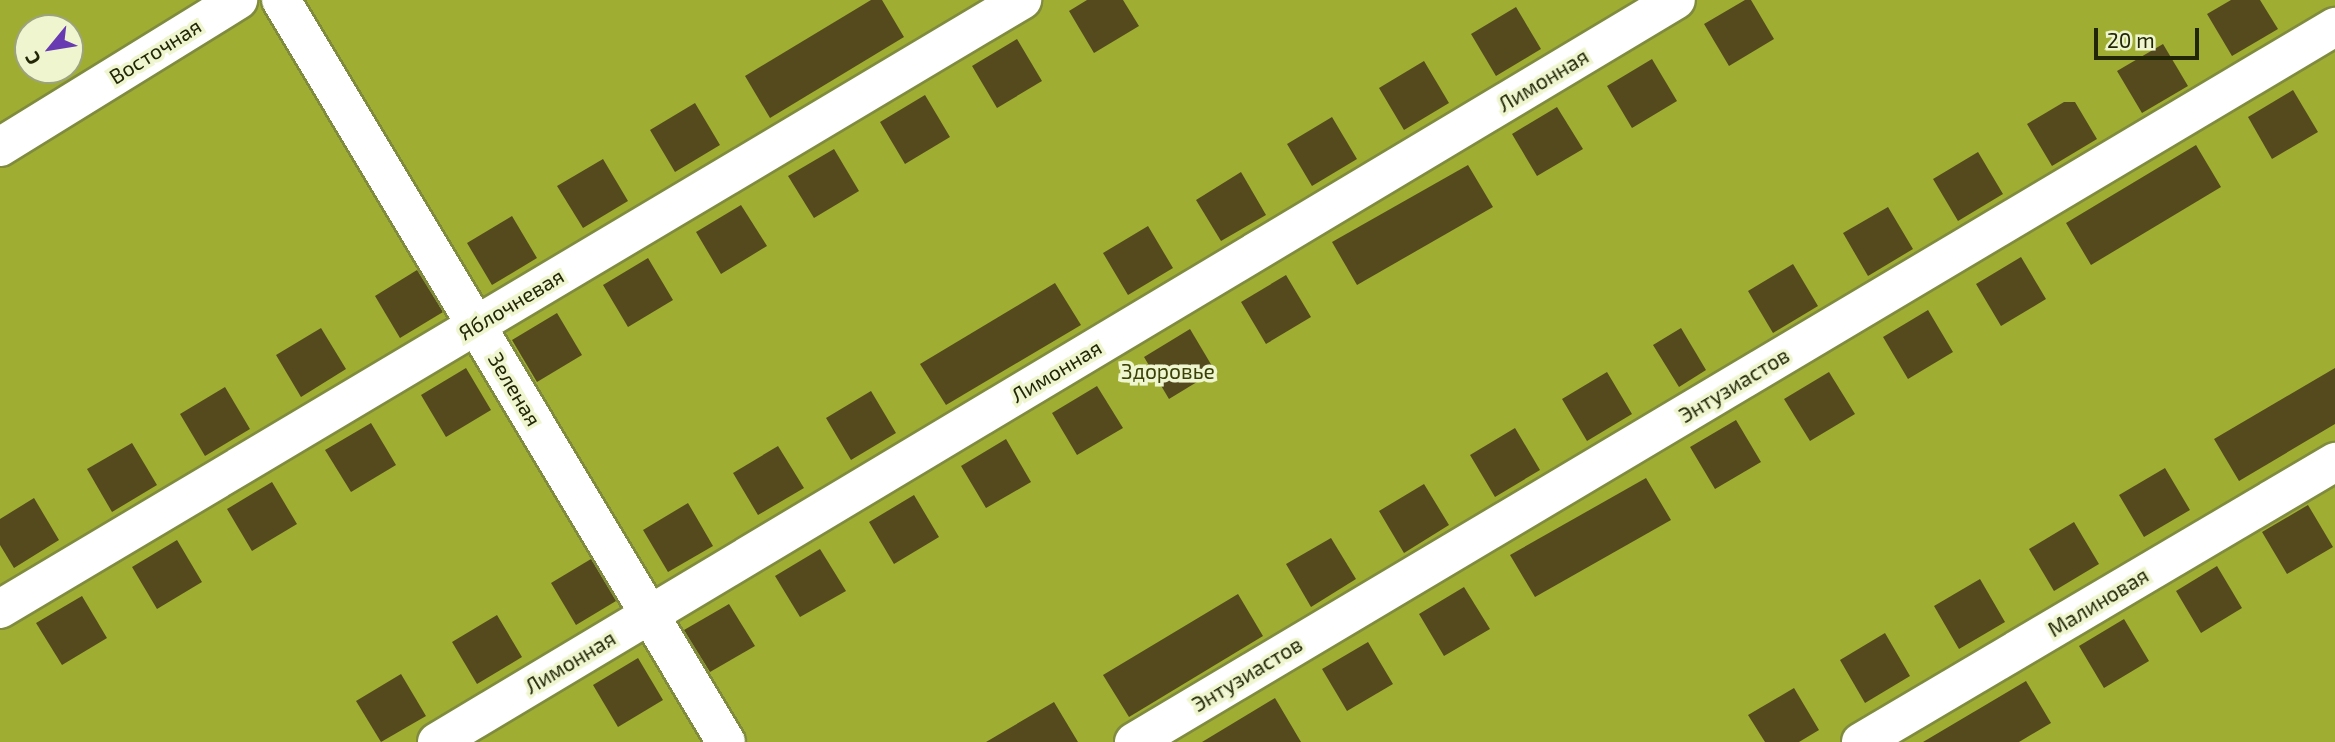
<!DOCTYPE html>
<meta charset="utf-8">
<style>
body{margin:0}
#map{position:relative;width:2335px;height:742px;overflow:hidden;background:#ccd98a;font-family:"Exo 2",sans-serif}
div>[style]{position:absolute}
.green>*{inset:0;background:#9fae33}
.building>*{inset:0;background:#554a1d}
.roads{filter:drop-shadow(2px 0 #808b3d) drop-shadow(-2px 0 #808b3d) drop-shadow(0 2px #808b3d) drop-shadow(0 -2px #808b3d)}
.minor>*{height:38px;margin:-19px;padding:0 19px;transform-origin:19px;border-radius:19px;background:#fff}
span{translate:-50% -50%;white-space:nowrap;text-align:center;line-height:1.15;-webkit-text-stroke:7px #eff6cf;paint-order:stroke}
.street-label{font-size:21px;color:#222605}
.park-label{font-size:21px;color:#3b4106}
.north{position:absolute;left:14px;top:14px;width:70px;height:70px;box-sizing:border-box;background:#eff6cf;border:2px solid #9da37e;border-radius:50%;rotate:240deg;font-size:19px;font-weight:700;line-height:28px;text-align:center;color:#222605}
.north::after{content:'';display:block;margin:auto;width:24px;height:32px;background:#683bb2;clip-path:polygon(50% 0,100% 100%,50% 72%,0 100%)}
.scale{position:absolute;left:2094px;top:28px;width:105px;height:32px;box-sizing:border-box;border:4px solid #222605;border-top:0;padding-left:9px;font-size:21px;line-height:24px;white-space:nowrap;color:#222605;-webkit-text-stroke:5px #eff6cf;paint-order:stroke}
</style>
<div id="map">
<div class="green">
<div style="clip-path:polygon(evenodd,0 0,2335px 0,2335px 742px,0 742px,0 0,28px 28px,70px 28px,70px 70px,28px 70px,28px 28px)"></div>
</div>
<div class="building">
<div style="clip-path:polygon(871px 0,882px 0,904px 37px,770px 118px,745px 76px)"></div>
<div style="clip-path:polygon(1087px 0,1123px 0,1139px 26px,1094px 53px,1069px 11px)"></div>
<div style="clip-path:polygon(1745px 0,1751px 0,1774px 39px,1729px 66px,1704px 24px)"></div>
<div style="clip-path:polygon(2231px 0,2260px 0,2278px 29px,2232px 56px,2207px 14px)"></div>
<div style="clip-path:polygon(1516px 7px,1541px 49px,1496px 76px,1471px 34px)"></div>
<div style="clip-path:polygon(1017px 39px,1042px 81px,997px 108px,972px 66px)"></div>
<div style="clip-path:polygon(2163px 44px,2188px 86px,2142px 113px,2117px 71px)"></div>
<div style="clip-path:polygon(1652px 59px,1677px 101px,1632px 128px,1607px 86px)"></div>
<div style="clip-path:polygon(1424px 61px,1449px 103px,1404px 130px,1379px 88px)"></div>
<div style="clip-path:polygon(2293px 90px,2318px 132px,2272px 159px,2248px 117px)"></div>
<div style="clip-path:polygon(925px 95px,950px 137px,905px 164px,880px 122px)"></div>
<div style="clip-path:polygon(2064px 102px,2075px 102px,2097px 139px,2052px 166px,2027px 124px)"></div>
<div style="clip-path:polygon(695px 103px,720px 145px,675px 172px,650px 130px)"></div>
<div style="clip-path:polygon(1557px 107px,1583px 149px,1537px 176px,1512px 134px)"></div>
<div style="clip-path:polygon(1332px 117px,1357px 159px,1312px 186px,1287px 144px)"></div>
<div style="clip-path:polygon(2196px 145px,2221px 187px,2091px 265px,2066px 223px)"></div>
<div style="clip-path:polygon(834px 149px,859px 191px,814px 218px,788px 176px)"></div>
<div style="clip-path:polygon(1978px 152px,2003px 194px,1958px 221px,1933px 179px)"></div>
<div style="clip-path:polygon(603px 159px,628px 201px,583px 228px,557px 186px)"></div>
<div style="clip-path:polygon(1468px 165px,1493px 207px,1357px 285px,1332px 242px)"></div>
<div style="clip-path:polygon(1241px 172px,1266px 215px,1221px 241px,1196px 200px)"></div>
<div style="clip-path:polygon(741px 205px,767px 246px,721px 274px,696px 232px)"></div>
<div style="clip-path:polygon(1888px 207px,1913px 249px,1868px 276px,1843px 233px)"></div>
<div style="clip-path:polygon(512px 216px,537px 258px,492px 285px,467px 243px)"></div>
<div style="clip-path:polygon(1148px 226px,1173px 268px,1128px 295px,1103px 253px)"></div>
<div style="clip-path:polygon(2021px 257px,2046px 299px,2001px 326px,1976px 284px)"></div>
<div style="clip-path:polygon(648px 258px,673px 300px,628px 327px,603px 285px)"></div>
<div style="clip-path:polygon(1793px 264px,1818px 306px,1773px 333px,1748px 291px)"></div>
<div style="clip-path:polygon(417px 270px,443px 312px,400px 338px,375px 296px)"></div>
<div style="clip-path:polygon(1286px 275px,1311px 317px,1266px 344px,1241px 302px)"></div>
<div style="clip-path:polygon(1055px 283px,1081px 325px,946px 405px,920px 364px)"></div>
<div style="clip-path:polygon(1928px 310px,1953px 352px,1908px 379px,1883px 337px)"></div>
<div style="clip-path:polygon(557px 313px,582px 355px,537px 382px,512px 340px)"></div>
<div style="clip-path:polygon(321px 328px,346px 369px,301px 397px,276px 355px)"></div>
<div style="clip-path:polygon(1681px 328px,1706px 370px,1679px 387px,1653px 345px)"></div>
<div style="clip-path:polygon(1190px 329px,1215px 371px,1169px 399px,1144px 357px)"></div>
<div style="clip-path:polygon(466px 368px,491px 410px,446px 437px,421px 395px)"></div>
<div style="clip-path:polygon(2335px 368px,2335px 424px,2239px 481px,2214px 439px)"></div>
<div style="clip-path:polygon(1607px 372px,1632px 414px,1587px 441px,1562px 399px)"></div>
<div style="clip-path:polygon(1829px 372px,1855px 414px,1810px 441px,1784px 399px)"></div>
<div style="clip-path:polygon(1097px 386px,1123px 428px,1077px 455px,1052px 413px)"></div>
<div style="clip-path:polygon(225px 387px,250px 429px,205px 456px,180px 414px)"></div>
<div style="clip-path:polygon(871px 391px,896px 433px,851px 460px,826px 418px)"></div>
<div style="clip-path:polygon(1736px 420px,1761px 462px,1715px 489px,1690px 447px)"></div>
<div style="clip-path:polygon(371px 423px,396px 465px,351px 492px,325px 450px)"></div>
<div style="clip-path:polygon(1515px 428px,1540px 470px,1495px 497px,1470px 455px)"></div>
<div style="clip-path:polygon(1006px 439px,1031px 482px,986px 508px,961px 466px)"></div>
<div style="clip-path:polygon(132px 443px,157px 485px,112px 512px,87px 469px)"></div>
<div style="clip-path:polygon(778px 446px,804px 488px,758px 515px,733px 473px)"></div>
<div style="clip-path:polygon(2165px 468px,2190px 510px,2144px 537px,2119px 495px)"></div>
<div style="clip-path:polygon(1646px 478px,1671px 520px,1535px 597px,1510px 555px)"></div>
<div style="clip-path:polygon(272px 482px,297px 524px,252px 551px,227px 509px)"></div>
<div style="clip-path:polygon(1424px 484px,1449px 525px,1404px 553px,1379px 511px)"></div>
<div style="clip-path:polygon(914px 495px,939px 537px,894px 564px,869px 522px)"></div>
<div style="clip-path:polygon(34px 498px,59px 540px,14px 568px,0 545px,0 519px)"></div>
<div style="clip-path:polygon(688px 503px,713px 546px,668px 572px,643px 530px)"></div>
<div style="clip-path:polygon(2308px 505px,2333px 547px,2287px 574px,2262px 532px)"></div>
<div style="clip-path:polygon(2074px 522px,2099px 564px,2054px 591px,2029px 549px)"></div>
<div style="clip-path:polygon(1331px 538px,1356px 579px,1311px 607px,1286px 564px)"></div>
<div style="clip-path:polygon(177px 540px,202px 582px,157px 609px,132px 567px)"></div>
<div style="clip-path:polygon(820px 549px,846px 591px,800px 617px,775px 576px)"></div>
<div style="clip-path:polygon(591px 559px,616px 601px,576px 625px,551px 583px)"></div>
<div style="clip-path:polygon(2217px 566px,2242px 608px,2201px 633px,2176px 591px)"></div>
<div style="clip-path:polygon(1980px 579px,2005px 622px,1959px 649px,1934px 606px)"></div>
<div style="clip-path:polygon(1464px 587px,1490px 629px,1444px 656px,1419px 614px)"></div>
<div style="clip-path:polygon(1238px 594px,1263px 636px,1129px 717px,1103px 675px)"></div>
<div style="clip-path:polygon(82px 596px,107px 638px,62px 665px,36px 623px)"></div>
<div style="clip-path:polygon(729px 604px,755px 646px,710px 672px,684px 630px)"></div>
<div style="clip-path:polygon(497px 615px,522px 657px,477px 684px,452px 642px)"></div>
<div style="clip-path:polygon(2124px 619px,2149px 661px,2104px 688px,2079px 646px)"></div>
<div style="clip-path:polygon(1885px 633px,1910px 676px,1865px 703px,1840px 660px)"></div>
<div style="clip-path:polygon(1368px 642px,1393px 684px,1347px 711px,1322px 669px)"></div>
<div style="clip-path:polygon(638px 658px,663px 700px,618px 727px,593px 685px)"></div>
<div style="clip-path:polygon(401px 674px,426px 716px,381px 742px,356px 701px)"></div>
<div style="clip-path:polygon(2026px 681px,2051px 723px,2019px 742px,1923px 742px)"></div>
<div style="clip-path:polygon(1794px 688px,1819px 730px,1799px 742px,1765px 742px,1748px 715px)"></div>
<div style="clip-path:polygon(1275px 698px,1301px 742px,1202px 742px)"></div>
<div style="clip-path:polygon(1054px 702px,1078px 742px,986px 742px)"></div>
</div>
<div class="roads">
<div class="minor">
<div style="left:281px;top:0;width:865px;rotate:59.05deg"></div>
<div style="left:0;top:147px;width:280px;rotate:-31.7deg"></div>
<div style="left:0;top:609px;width:1190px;rotate:-30.79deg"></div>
<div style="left:437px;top:742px;width:1444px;rotate:-30.92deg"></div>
<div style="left:1134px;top:742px;width:1398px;rotate:-30.77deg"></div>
<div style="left:1861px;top:742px;width:551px;rotate:-30.57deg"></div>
</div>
</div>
<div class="street-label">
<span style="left:155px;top:51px;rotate:-32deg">Восточная</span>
<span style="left:1543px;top:80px;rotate:-31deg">Лимонная</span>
<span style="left:511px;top:304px;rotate:-31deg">Яблочневая</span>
<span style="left:1056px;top:371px;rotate:-31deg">Лимонная</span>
<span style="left:1734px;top:385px;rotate:-31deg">Энтузиастов</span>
<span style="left:515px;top:389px;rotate:59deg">Зеленая</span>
<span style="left:2098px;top:602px;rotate:-31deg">Малиновая</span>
<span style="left:570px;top:662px;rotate:-31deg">Лимонная</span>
<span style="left:1247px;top:674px;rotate:-31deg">Энтузиастов</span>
</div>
<div class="park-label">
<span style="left:1168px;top:371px">Здоровье</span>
</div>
<div class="north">С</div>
<div class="scale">20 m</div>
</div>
